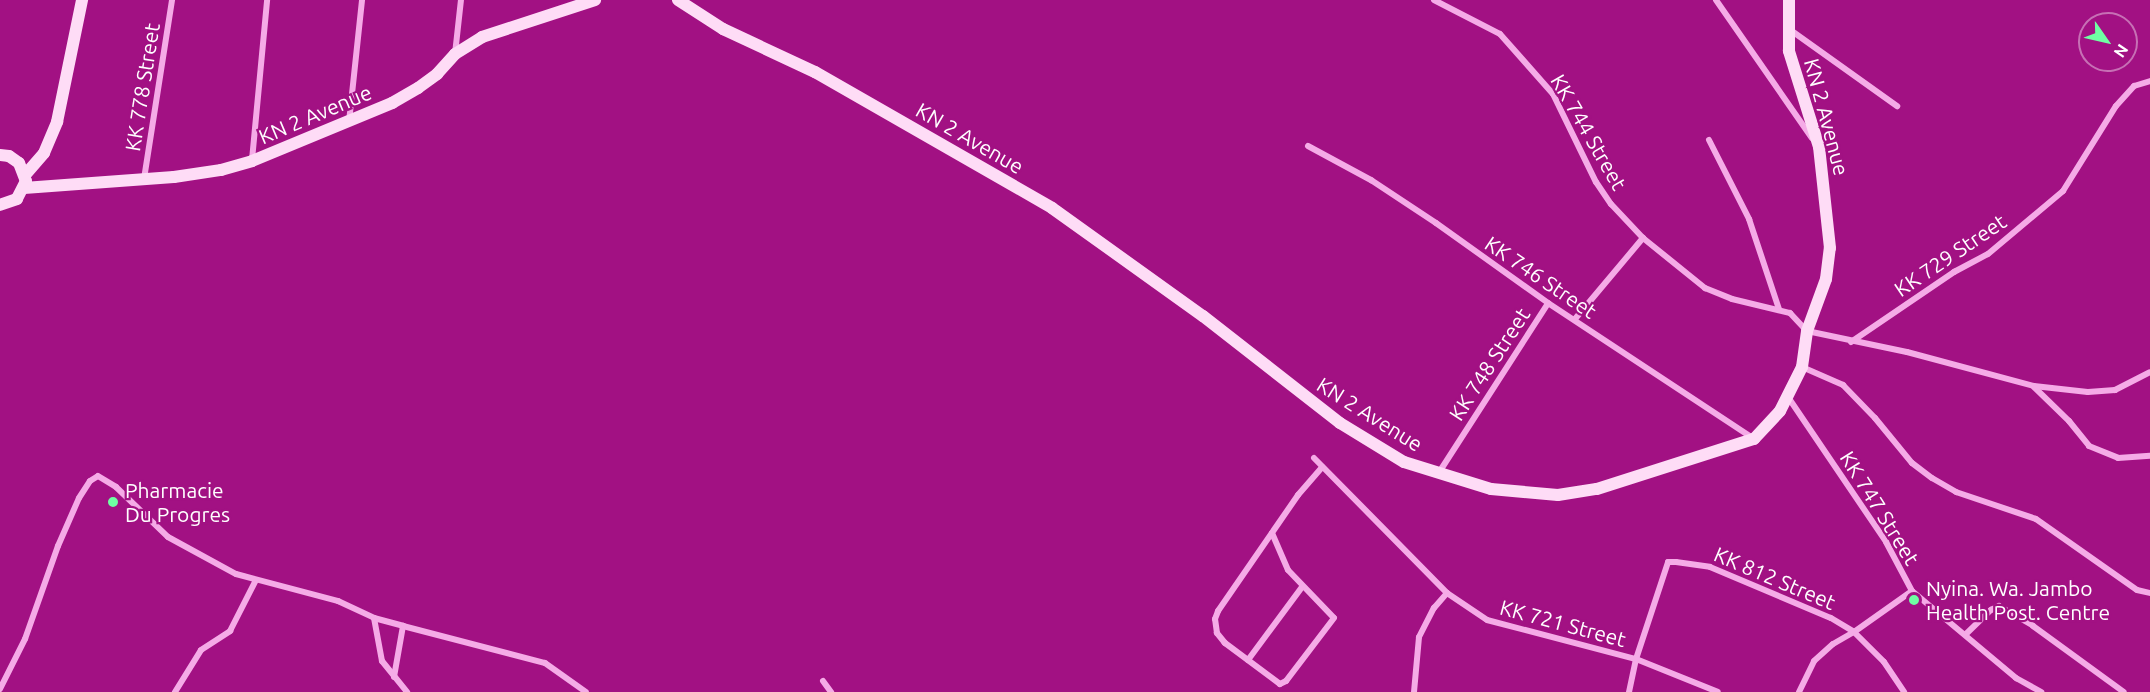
<!DOCTYPE html>
<style>
body{margin:0}
#map{position:relative;width:2150px;height:692px;overflow:hidden;background:#a21183;font-family:Ubuntu,sans-serif}
div>[style]{position:absolute}
.street>*{height:6px;margin:-3px;padding:0 3px;transform-origin:3px;border-radius:3px;background:#f5abe7}
.secondary>*{height:12px;margin:-6px;padding:0 6px;transform-origin:6px;border-radius:6px;background:#fedcf6}
.dots>*{width:16px;height:16px;translate:-50% -50%;box-sizing:border-box;border:3px solid #a21183;border-radius:50%}
span{translate:-50% -50%;white-space:nowrap;text-align:center;line-height:1.15;-webkit-text-stroke:4.5px #a21183;paint-order:stroke}
.street-label{font-size:21px;color:#fff}
.poi-label{font-size:21px;color:#fff}
.left{translate:0 -50%;text-align:left}
.north{position:absolute;left:2078px;top:12px;width:60px;height:60px;box-sizing:border-box;background:#a21183;border:2px solid #c770b5;border-radius:50%;rotate:124deg;font-size:16px;font-weight:700;line-height:24px;text-align:center;color:#fff}
.north::after{content:'';display:block;margin:auto;width:21px;height:27px;background:#6fffa3;clip-path:polygon(50% 0,100% 100%,50% 72%,0 100%)}
</style>
<div id="map">
<div class="street">
<div style="left:1434px;top:0;width:74px;rotate:27.3deg"></div>
<div style="left:1500px;top:34px;width:80px;rotate:48.5deg"></div>
<div style="left:1553px;top:94px;width:98px;rotate:64deg"></div>
<div style="left:1596px;top:182px;width:27px;rotate:56deg"></div>
<div style="left:1611px;top:204px;width:47px;rotate:46.7deg"></div>
<div style="left:1643px;top:238px;width:80px;rotate:38.9deg"></div>
<div style="left:1705px;top:288px;width:29px;rotate:22deg"></div>
<div style="left:1732px;top:299px;width:60px;rotate:13.6deg"></div>
<div style="left:1790px;top:313px;width:25px;rotate:47deg"></div>
<div style="left:1807px;top:331px;width:102px;rotate:11.9deg"></div>
<div style="left:1907px;top:352px;width:131px;rotate:15deg"></div>
<div style="left:2034px;top:386px;width:54px;rotate:6.3deg"></div>
<div style="left:2088px;top:392px;width:27px;rotate:-4deg"></div>
<div style="left:2115px;top:390px;width:39px;rotate:-27deg"></div>
<div style="left:1716px;top:0;width:168px;rotate:55.2deg"></div>
<div style="left:1789px;top:29px;width:133px;rotate:35.5deg"></div>
<div style="left:455px;top:54px;width:54px;rotate:-83.7deg"></div>
<div style="left:349px;top:122px;width:123px;rotate:-83.9deg"></div>
<div style="left:1709px;top:140px;width:89px;rotate:63.1deg"></div>
<div style="left:1749px;top:219px;width:95px;rotate:71.6deg"></div>
<div style="left:1308px;top:146px;width:72px;rotate:28.4deg"></div>
<div style="left:1371px;top:180px;width:78px;rotate:33.5deg"></div>
<div style="left:1436px;top:223px;width:138px;rotate:35.5deg"></div>
<div style="left:1548px;top:303px;width:247px;rotate:33.4deg"></div>
<div style="left:252px;top:160px;width:161px;rotate:-84.6deg"></div>
<div style="left:144px;top:179px;width:181px;rotate:-81.1deg"></div>
<div style="left:1575px;top:319px;width:106px;rotate:-50deg"></div>
<div style="left:1851px;top:342px;width:125px;rotate:-34.2deg"></div>
<div style="left:1954px;top:272px;width:38px;rotate:-28deg"></div>
<div style="left:1988px;top:254px;width:98px;rotate:-40deg"></div>
<div style="left:2063px;top:191px;width:100px;rotate:-58.1deg"></div>
<div style="left:2116px;top:106px;width:27px;rotate:-48deg"></div>
<div style="left:2134px;top:86px;width:17px;rotate:-17deg"></div>
<div style="left:1802px;top:367px;width:45px;rotate:23.7deg"></div>
<div style="left:1843px;top:385px;width:46px;rotate:45.9deg"></div>
<div style="left:1875px;top:418px;width:58px;rotate:50.6deg"></div>
<div style="left:1912px;top:463px;width:25px;rotate:37deg"></div>
<div style="left:1932px;top:478px;width:28px;rotate:30deg"></div>
<div style="left:1956px;top:492px;width:84px;rotate:18.6deg"></div>
<div style="left:2036px;top:519px;width:123px;rotate:35.1deg"></div>
<div style="left:2137px;top:590px;width:13px;rotate:13deg"></div>
<div style="left:2034px;top:387px;width:49px;rotate:44.2deg"></div>
<div style="left:2069px;top:421px;width:32px;rotate:51deg"></div>
<div style="left:2089px;top:446px;width:31px;rotate:22deg"></div>
<div style="left:2118px;top:458px;width:32px;rotate:-4deg"></div>
<div style="left:1788px;top:397px;width:175px;rotate:55.9deg"></div>
<div style="left:1886px;top:542px;width:55px;rotate:62deg"></div>
<div style="left:1912px;top:591px;width:136px;rotate:39.9deg"></div>
<div style="left:2016px;top:678px;width:29px;rotate:29deg"></div>
<div style="left:1314px;top:458px;width:190px;rotate:45.4deg"></div>
<div style="left:1447px;top:593px;width:48px;rotate:34deg"></div>
<div style="left:1487px;top:620px;width:154px;rotate:14.7deg"></div>
<div style="left:1636px;top:659px;width:88px;rotate:21.9deg"></div>
<div style="left:1438px;top:474px;width:203px;rotate:-57.2deg"></div>
<div style="left:1272px;top:533px;width:40px;rotate:66.6deg"></div>
<div style="left:1288px;top:570px;width:66px;rotate:46.2deg"></div>
<div style="left:1334px;top:618px;width:79px;rotate:127.3deg"></div>
<div style="left:1286px;top:681px;width:7px;rotate:153deg"></div>
<div style="left:1280px;top:684px;width:69px;rotate:-143.3deg"></div>
<div style="left:1225px;top:643px;width:13px;rotate:-129deg"></div>
<div style="left:1217px;top:633px;width:14px;rotate:-98deg"></div>
<div style="left:1215px;top:619px;width:9px;rotate:-69deg"></div>
<div style="left:1218px;top:611px;width:141px;rotate:-55.4deg"></div>
<div style="left:1298px;top:495px;width:37px;rotate:-49deg"></div>
<div style="left:374px;top:618px;width:44px;rotate:79.5deg"></div>
<div style="left:382px;top:661px;width:40px;rotate:51deg"></div>
<div style="left:1966px;top:634px;width:35px;rotate:-44deg"></div>
<div style="left:1991px;top:610px;width:9px;rotate:-27deg"></div>
<div style="left:1999px;top:606px;width:39px;rotate:30deg"></div>
<div style="left:2033px;top:626px;width:112px;rotate:36deg"></div>
<div style="left:1248px;top:660px;width:91px;rotate:-53.5deg"></div>
<div style="left:394px;top:677px;width:52px;rotate:-80deg"></div>
<div style="left:823px;top:681px;width:14px;rotate:54deg"></div>
<div style="left:0;top:689px;width:56px;rotate:-63.4deg"></div>
<div style="left:25px;top:639px;width:99px;rotate:-70.5deg"></div>
<div style="left:58px;top:546px;width:52px;rotate:-66.4deg"></div>
<div style="left:79px;top:498px;width:20px;rotate:-57deg"></div>
<div style="left:90px;top:481px;width:9px;rotate:-32deg"></div>
<div style="left:98px;top:476px;width:21px;rotate:31deg"></div>
<div style="left:116px;top:487px;width:72px;rotate:43.9deg"></div>
<div style="left:168px;top:537px;width:77px;rotate:28.6deg"></div>
<div style="left:236px;top:574px;width:106px;rotate:14.8deg"></div>
<div style="left:338px;top:601px;width:40px;rotate:25deg"></div>
<div style="left:374px;top:618px;width:30px;rotate:15deg"></div>
<div style="left:403px;top:626px;width:147px;rotate:14.6deg"></div>
<div style="left:545px;top:663px;width:50px;rotate:35.3deg"></div>
<div style="left:175px;top:692px;width:49px;rotate:-58.2deg"></div>
<div style="left:201px;top:650px;width:35px;rotate:-33deg"></div>
<div style="left:230px;top:631px;width:57px;rotate:-63deg"></div>
<div style="left:1414px;top:692px;width:55px;rotate:-84.8deg"></div>
<div style="left:1419px;top:637px;width:33px;rotate:-63deg"></div>
<div style="left:1434px;top:608px;width:20px;rotate:-49deg"></div>
<div style="left:1629px;top:692px;width:34px;rotate:-78deg"></div>
<div style="left:1636px;top:659px;width:102px;rotate:-71.7deg"></div>
<div style="left:1668px;top:562px;width:8px"></div>
<div style="left:1676px;top:562px;width:34px;rotate:8deg"></div>
<div style="left:1710px;top:567px;width:131px;rotate:22.9deg"></div>
<div style="left:1831px;top:618px;width:27px;rotate:31deg"></div>
<div style="left:1854px;top:632px;width:42px;rotate:45deg"></div>
<div style="left:1884px;top:662px;width:36px;rotate:56deg"></div>
<div style="left:1799px;top:692px;width:34px;rotate:-64deg"></div>
<div style="left:1814px;top:661px;width:25px;rotate:-42deg"></div>
<div style="left:1833px;top:644px;width:24px;rotate:-30deg"></div>
<div style="left:1854px;top:632px;width:71px;rotate:-35.3deg"></div>
</div>
<div class="secondary">
<div style="left:678px;top:0;width:54px;rotate:32.8deg"></div>
<div style="left:723px;top:29px;width:102px;rotate:25.1deg"></div>
<div style="left:815px;top:72px;width:273px;rotate:29.8deg"></div>
<div style="left:1052px;top:208px;width:186px;rotate:35.6deg"></div>
<div style="left:1203px;top:316px;width:174px;rotate:38deg"></div>
<div style="left:1340px;top:423px;width:75px;rotate:31.4deg"></div>
<div style="left:1404px;top:462px;width:91px;rotate:17.2deg"></div>
<div style="left:1491px;top:489px;width:67px;rotate:5.1deg"></div>
<div style="left:1558px;top:495px;width:39px;rotate:-9deg"></div>
<div style="left:1597px;top:489px;width:165px;rotate:-17.7deg"></div>
<div style="left:1754px;top:439px;width:38px;rotate:-47deg"></div>
<div style="left:1780px;top:411px;width:49px;rotate:-63.4deg"></div>
<div style="left:1802px;top:367px;width:36px;rotate:-82deg"></div>
<div style="left:1807px;top:331px;width:55px;rotate:-69.9deg"></div>
<div style="left:1826px;top:279px;width:31px;rotate:-83deg"></div>
<div style="left:1830px;top:248px;width:102px;rotate:-96.2deg"></div>
<div style="left:1819px;top:147px;width:101px;rotate:-107.4deg"></div>
<div style="left:1789px;top:51px;width:51px;rotate:-90deg"></div>
<div style="left:0;top:155px;width:9px;rotate:6deg"></div>
<div style="left:9px;top:156px;width:12px;rotate:35deg"></div>
<div style="left:19px;top:163px;width:19px;rotate:69deg"></div>
<div style="left:26px;top:181px;width:20px;rotate:117deg"></div>
<div style="left:17px;top:199px;width:18px;rotate:161deg"></div>
<div style="left:25px;top:175px;width:29px;rotate:-49deg"></div>
<div style="left:44px;top:153px;width:34px;rotate:-67deg"></div>
<div style="left:57px;top:122px;width:125px;rotate:-78.4deg"></div>
<div style="left:24px;top:188px;width:150px;rotate:-4.2deg"></div>
<div style="left:174px;top:177px;width:48px;rotate:-8.5deg"></div>
<div style="left:221px;top:170px;width:32px;rotate:-16deg"></div>
<div style="left:252px;top:161px;width:152px;rotate:-22.5deg"></div>
<div style="left:392px;top:103px;width:30px;rotate:-30deg"></div>
<div style="left:418px;top:88px;width:24px;rotate:-36deg"></div>
<div style="left:437px;top:74px;width:27px;rotate:-48deg"></div>
<div style="left:455px;top:54px;width:32px;rotate:-32deg"></div>
<div style="left:482px;top:37px;width:119px;rotate:-18.1deg"></div>
</div>
<div class="dots">
<div style="left:113px;top:502px;background:#6fffa3"></div>
<div style="left:1914px;top:600px;background:#6fffa3"></div>
</div>
<div class="street-label">
<span style="left:142px;top:87px;rotate:-81deg">KK 778 Street</span>
<span style="left:315px;top:114px;rotate:-23deg">KN 2 Avenue</span>
<span style="left:1827px;top:117px;rotate:75deg">KN 2 Avenue</span>
<span style="left:1589px;top:132px;rotate:60deg">KK 744 Street</span>
<span style="left:970px;top:138px;rotate:30deg">KN 2 Avenue</span>
<span style="left:1950px;top:255px;rotate:-34deg">KK 729 Street</span>
<span style="left:1541px;top:277px;rotate:34deg">KK 746 Street</span>
<span style="left:1489px;top:364px;rotate:-57deg">KK 748 Street</span>
<span style="left:1370px;top:414px;rotate:32deg">KN 2 Avenue</span>
<span style="left:1880px;top:508px;rotate:58deg">KK 747 Street</span>
<span style="left:1775px;top:578px;rotate:23deg">KK 812 Street</span>
<span style="left:1563px;top:623px;rotate:15deg">KK 721 Street</span>
</div>
<div class="poi-label">
<span class="left" style="left:125px;top:502px">Pharmacie<br>Du Progres</span>
<span class="left" style="left:1926px;top:600px">Nyina. Wa. Jambo<br>Health Post. Centre</span>
</div>
<div class="north">N</div>
</div>
